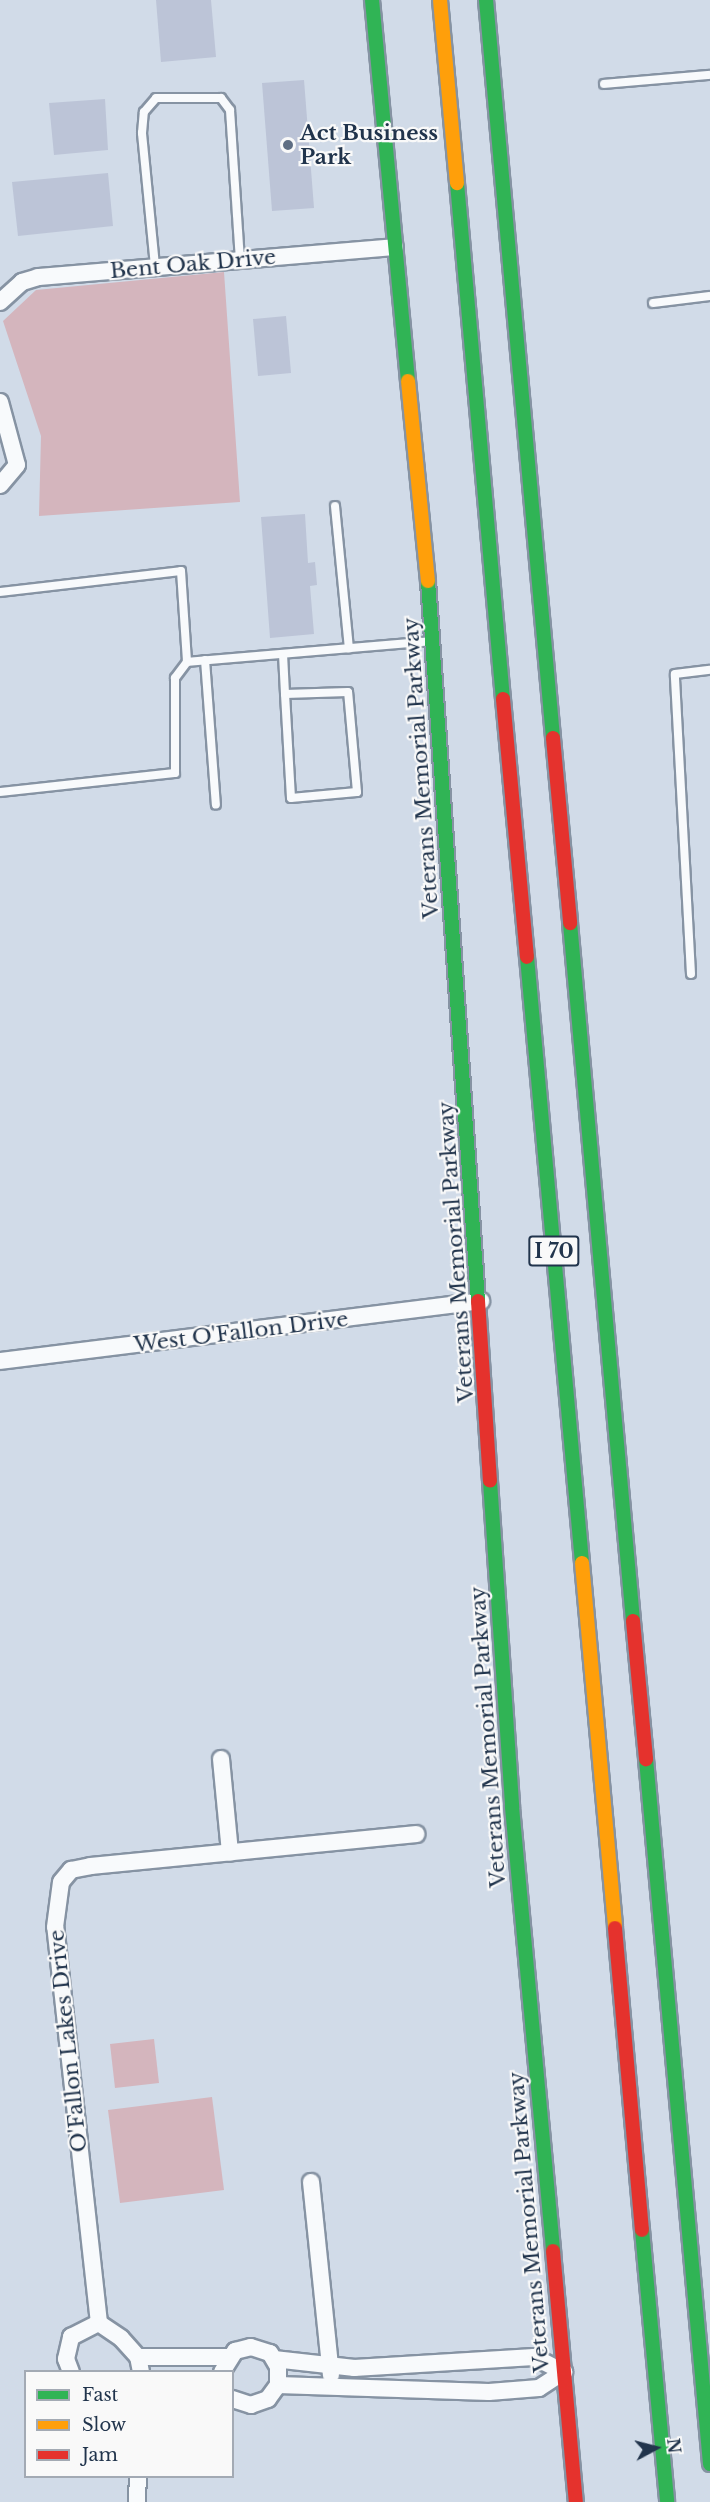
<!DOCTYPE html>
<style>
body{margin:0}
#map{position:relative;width:710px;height:2502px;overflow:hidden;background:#d1dbe8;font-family:"Libre Baskerville",serif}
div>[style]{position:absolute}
.green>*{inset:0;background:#d4b5bd}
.building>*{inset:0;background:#bcc4d7}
.roads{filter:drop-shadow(2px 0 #8693a3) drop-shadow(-2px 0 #8693a3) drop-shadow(0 2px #8693a3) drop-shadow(0 -2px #8693a3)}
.lane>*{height:8px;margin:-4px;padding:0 4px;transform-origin:4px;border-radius:4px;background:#f8fafc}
.street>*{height:16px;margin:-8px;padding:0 8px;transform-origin:8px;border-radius:8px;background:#f8fafc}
.fast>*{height:14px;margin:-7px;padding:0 7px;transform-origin:7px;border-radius:7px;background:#30b455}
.slow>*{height:14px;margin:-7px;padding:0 7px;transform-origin:7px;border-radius:7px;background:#ff9f0a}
.jam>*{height:14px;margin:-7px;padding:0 7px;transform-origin:7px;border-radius:7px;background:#e5322d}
.dots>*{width:16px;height:16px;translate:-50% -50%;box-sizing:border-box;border:3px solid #f9f9f9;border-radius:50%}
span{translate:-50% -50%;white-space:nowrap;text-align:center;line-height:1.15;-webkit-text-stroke:4.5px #f9f9f9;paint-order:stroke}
.shield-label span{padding:2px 4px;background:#f9f9f9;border:2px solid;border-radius:4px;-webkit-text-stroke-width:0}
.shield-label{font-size:20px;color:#21344c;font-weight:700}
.poi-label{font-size:21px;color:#21344c;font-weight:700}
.left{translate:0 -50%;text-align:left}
.street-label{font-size:21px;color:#21344c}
.legend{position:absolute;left:24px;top:2370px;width:210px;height:108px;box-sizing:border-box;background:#f9f9f9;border:2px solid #a3aab4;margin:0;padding:8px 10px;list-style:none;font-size:18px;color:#21344c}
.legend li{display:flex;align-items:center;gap:12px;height:30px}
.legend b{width:30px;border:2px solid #a3aab4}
.north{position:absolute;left:626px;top:2418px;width:60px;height:60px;-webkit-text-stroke:4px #f9f9f9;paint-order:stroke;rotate:83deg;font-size:16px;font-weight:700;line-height:24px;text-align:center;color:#21344c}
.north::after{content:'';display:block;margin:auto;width:21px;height:27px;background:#21344c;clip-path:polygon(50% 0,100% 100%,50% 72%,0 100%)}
</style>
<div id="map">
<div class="green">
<div style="clip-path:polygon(224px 272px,240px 502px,39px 516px,41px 436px,3px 321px,36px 290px)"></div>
<div style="clip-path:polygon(154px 2039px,159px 2083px,115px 2088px,110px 2044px)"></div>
<div style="clip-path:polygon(212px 2097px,224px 2190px,120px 2203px,108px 2110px)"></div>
</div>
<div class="building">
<div style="clip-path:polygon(156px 0,211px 0,216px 57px,161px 62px)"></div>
<div style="clip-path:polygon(304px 80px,314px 208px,272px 211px,262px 83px)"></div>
<div style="clip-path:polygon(105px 99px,108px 150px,54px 155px,49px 103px)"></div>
<div style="clip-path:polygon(108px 173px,113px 226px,18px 236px,12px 182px)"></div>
<div style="clip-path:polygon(286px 316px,291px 373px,258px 376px,253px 319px)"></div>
<div style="clip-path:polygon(305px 514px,308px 563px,315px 562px,317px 585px,310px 586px,314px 634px,270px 638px,261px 517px)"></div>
</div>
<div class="roads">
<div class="lane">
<div style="left:604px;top:84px;width:106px;rotate:-4.9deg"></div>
<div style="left:155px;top:266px;width:134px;rotate:-95.6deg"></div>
<div style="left:142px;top:133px;width:21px;rotate:-85deg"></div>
<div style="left:144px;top:112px;width:18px;rotate:-49deg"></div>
<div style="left:156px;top:98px;width:65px"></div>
<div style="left:221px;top:98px;width:15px;rotate:53deg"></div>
<div style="left:230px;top:110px;width:149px;rotate:86.2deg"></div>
<div style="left:653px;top:303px;width:57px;rotate:-7deg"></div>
<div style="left:335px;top:506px;width:143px;rotate:84.4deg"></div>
<div style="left:0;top:592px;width:182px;rotate:-6.6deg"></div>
<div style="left:181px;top:571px;width:91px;rotate:86.2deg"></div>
<div style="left:187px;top:662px;width:20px;rotate:127deg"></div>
<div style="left:175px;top:678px;width:95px;rotate:90deg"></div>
<div style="left:175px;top:773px;width:176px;rotate:173.8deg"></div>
<div style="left:283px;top:654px;width:40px;rotate:87.1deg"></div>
<div style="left:285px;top:694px;width:104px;rotate:86.7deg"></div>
<div style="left:291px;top:798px;width:66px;rotate:-5.2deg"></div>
<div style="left:357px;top:792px;width:100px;rotate:-95.1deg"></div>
<div style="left:348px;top:692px;width:63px;rotate:178.2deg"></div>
<div style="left:205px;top:660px;width:145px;rotate:85.7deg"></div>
<div style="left:187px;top:662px;width:246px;rotate:-4.9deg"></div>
<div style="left:691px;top:974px;width:300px;rotate:-93.1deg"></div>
<div style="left:675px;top:674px;width:35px;rotate:-7deg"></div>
</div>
<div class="street">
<div style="left:0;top:302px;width:30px;rotate:-42deg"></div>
<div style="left:22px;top:282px;width:17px;rotate:-17deg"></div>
<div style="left:38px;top:277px;width:358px;rotate:-4.8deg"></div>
<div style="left:0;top:402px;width:65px;rotate:74.9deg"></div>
<div style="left:17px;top:465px;width:26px;rotate:130deg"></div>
<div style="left:0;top:1361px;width:485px;rotate:-7.1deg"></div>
<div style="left:221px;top:1759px;width:94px;rotate:84.5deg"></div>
<div style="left:311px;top:2182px;width:194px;rotate:84.1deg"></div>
<div style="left:138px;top:2357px;width:91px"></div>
<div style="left:274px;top:2359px;width:81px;rotate:6.4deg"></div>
<div style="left:354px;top:2368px;width:180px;rotate:-3.5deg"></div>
<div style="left:534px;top:2357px;width:34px;rotate:27deg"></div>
<div style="left:71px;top:2372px;width:14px;rotate:-111deg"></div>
<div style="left:66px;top:2359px;width:23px;rotate:-77deg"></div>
<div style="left:71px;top:2337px;width:31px;rotate:-27deg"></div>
<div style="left:141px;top:2372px;width:15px;rotate:-101deg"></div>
<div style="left:138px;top:2357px;width:25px;rotate:-132deg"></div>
<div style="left:121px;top:2338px;width:27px;rotate:-146deg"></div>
<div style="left:99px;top:2323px;width:398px;rotate:-96.3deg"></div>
<div style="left:55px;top:1927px;width:45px;rotate:-82.4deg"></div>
<div style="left:61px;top:1882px;width:16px;rotate:-50deg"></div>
<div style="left:71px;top:1870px;width:20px;rotate:-11deg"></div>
<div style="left:91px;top:1866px;width:327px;rotate:-5.6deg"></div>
<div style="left:222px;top:2372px;width:25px;rotate:-58deg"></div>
<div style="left:235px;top:2351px;width:16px;rotate:-14deg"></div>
<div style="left:251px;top:2347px;width:20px;rotate:18deg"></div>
<div style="left:270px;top:2353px;width:16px;rotate:60deg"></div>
<div style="left:278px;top:2367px;width:18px;rotate:90deg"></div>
<div style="left:278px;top:2385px;width:17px;rotate:126deg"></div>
<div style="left:268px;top:2399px;width:18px;rotate:161deg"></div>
<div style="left:251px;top:2405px;width:20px;rotate:-162deg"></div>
<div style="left:278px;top:2385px;width:211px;rotate:1.9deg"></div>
<div style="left:489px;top:2392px;width:50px;rotate:-4.6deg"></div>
<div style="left:539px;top:2388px;width:30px;rotate:-33deg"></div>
<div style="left:137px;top:2502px;width:26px;rotate:-88deg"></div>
</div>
<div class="fast">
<div style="left:372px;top:0;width:383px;rotate:84.6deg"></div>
<div style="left:486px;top:0;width:741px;rotate:84.81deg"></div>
<div style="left:457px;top:183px;width:518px;rotate:84.91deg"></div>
<div style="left:428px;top:581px;width:722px;rotate:86.03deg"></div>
<div style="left:570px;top:923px;width:701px;rotate:84.84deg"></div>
<div style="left:527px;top:957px;width:608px;rotate:84.81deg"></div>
<div style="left:490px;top:1481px;width:327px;rotate:86.1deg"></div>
<div style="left:512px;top:1807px;width:446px;rotate:84.7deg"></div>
<div style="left:646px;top:1759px;width:708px;rotate:84.81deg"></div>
<div style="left:642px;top:2230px;width:273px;rotate:84.7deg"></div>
</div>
<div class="slow">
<div style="left:440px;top:0;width:184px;rotate:84.7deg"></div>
<div style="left:408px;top:381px;width:201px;rotate:84.3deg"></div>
<div style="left:582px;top:1563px;width:366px;rotate:84.8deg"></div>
</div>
<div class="jam">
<div style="left:503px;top:699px;width:259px;rotate:84.7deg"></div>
<div style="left:553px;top:738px;width:186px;rotate:84.7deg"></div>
<div style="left:478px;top:1301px;width:180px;rotate:86.2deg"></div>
<div style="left:633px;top:1621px;width:139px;rotate:84.6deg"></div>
<div style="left:615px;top:1928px;width:303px;rotate:84.9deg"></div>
<div style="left:553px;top:2251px;width:252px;rotate:84.8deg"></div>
</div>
</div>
<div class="dots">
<div style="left:288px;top:145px;background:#5f6e83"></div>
</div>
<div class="shield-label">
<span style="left:554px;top:1251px">I 70</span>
</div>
<div class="poi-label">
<span class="left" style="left:300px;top:145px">Act Business<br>Park</span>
</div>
<div class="street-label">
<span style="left:193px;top:264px;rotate:-5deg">Bent Oak Drive</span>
<span style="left:421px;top:768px;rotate:-94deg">Veterans Memorial Parkway</span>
<span style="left:456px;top:1252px;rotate:-94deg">Veterans Memorial Parkway</span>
<span style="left:241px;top:1332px;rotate:-7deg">West O'Fallon Drive</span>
<span style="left:488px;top:1737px;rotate:-94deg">Veterans Memorial Parkway</span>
<span style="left:68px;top:2041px;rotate:-96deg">O'Fallon Lakes Drive</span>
<span style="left:529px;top:2222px;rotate:-95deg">Veterans Memorial Parkway</span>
</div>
<ul class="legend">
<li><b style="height:8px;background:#30b455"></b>Fast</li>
<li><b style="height:8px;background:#ff9f0a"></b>Slow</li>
<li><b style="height:8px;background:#e5322d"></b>Jam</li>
</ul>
<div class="north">N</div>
</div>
